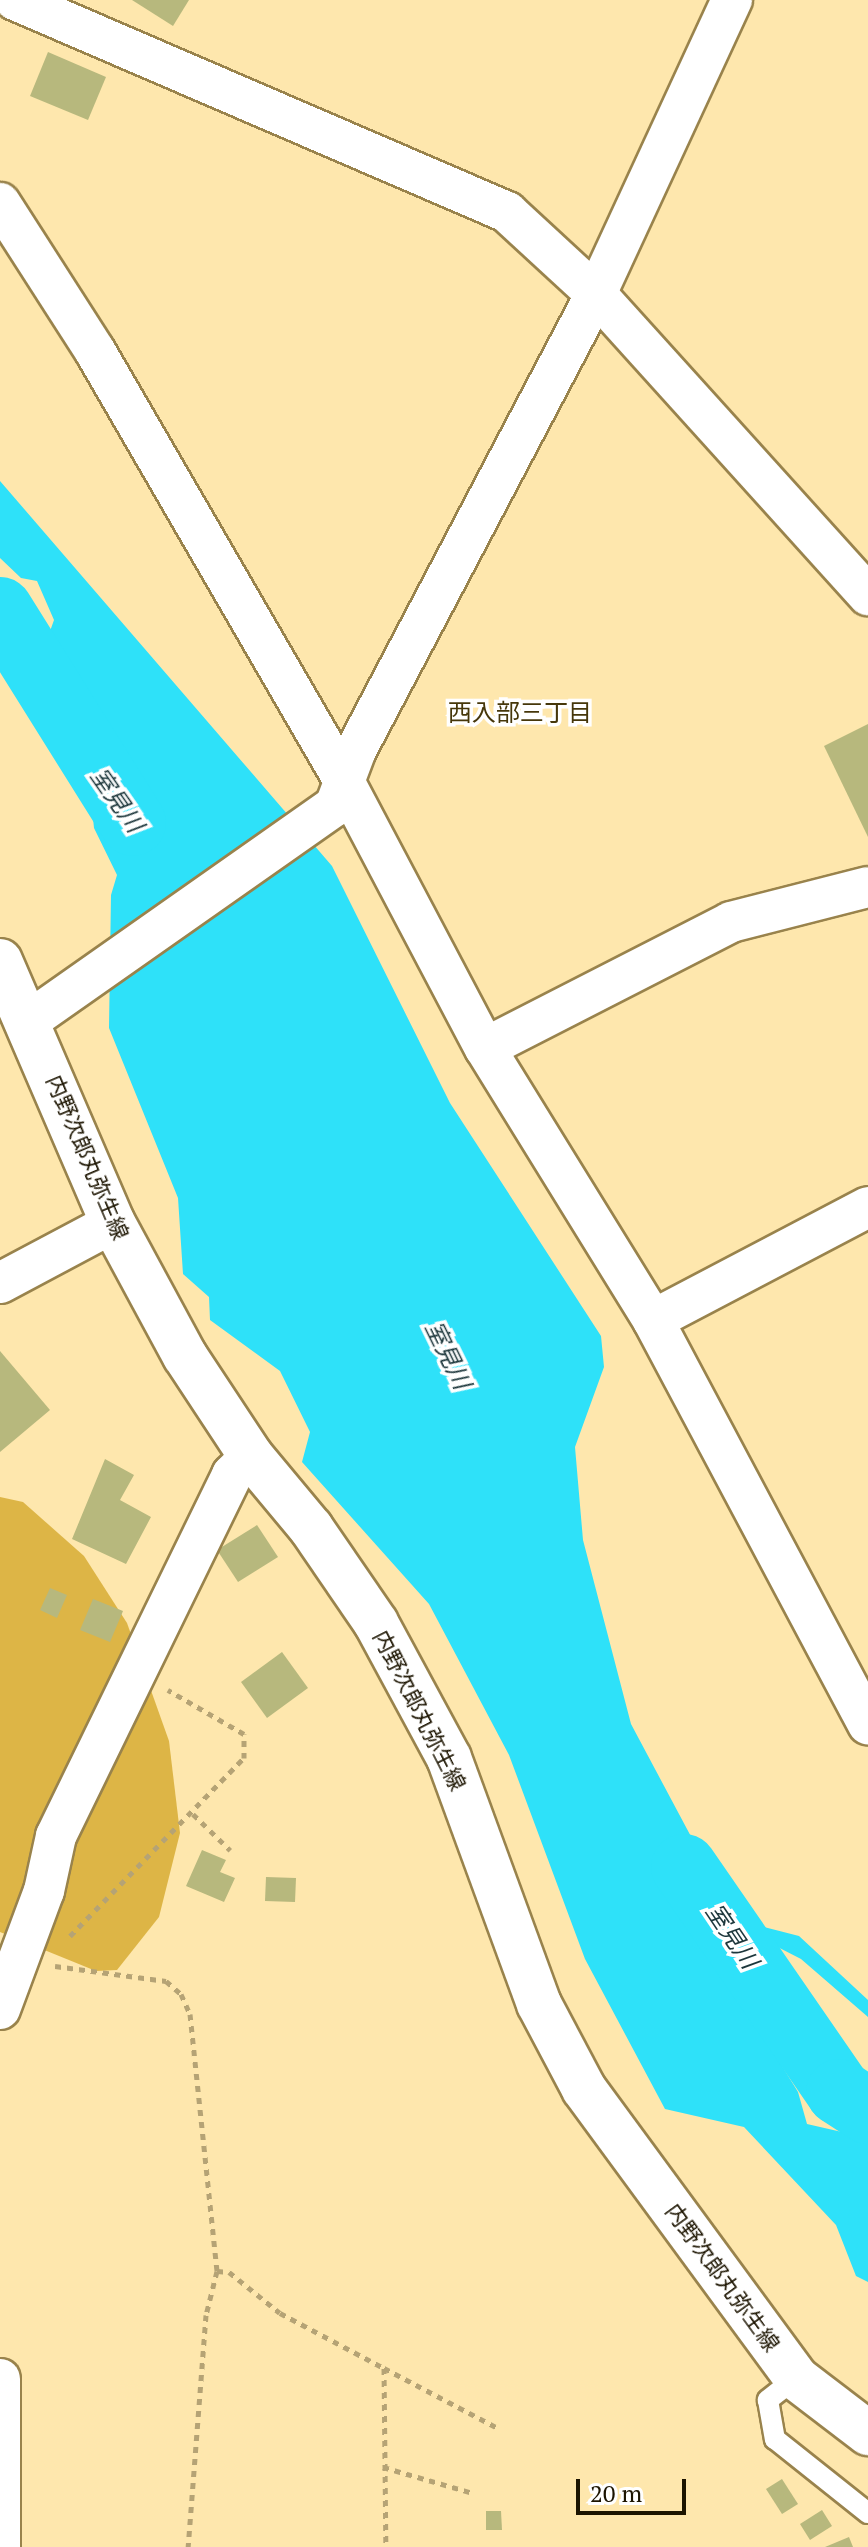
<!DOCTYPE html>
<meta charset="utf-8">
<style>
body{margin:0}
#map{position:relative;width:868px;height:2547px;overflow:hidden;background:#fee7ad;font-family:"PT Serif","Noto Sans JP",serif}
div>[style]{position:absolute}
.green>*{inset:0;background:#ddb546}
.water>*{inset:0;background:#2ee1f9}
.river>*{height:66px;margin:-33px;padding:0 33px;transform-origin:33px;border-radius:33px;background:#2ee1f9}
.building>*{inset:0;background:#b7b87d}
.path>*{height:5px;margin-top:-2.5px;transform-origin:0;background:repeating-linear-gradient(90deg,#b5a375 0 6px,transparent 0 12px)}
.roads{filter:drop-shadow(2px 0 #99834c) drop-shadow(-2px 0 #99834c) drop-shadow(0 2px #99834c) drop-shadow(0 -2px #99834c)}
.lane>*{height:20px;margin:-10px;padding:0 10px;transform-origin:10px;border-radius:10px;background:#fff}
.street>*{height:40px;margin:-20px;padding:0 20px;transform-origin:20px;border-radius:20px;background:#fff}
.secondary>*{height:44px;margin:-22px;padding:0 22px;transform-origin:22px;border-radius:22px;background:#fff}
span{translate:-50% -50%;white-space:nowrap;text-align:center;line-height:1.15;-webkit-text-stroke:7px #fff;paint-order:stroke}
.street-label{font-size:22px;color:#1c1400}
.neighbourhood-label{font-size:24px;color:#46370a}
.water-label{font-size:24px;color:#1d373c;font-style:italic}
.scale{position:absolute;left:576px;top:2479px;width:110px;height:36px;box-sizing:border-box;border:4px solid #1c1400;border-top:0;padding-left:10px;font-size:24px;line-height:28px;white-space:nowrap;color:#1c1400;-webkit-text-stroke:6px #fff;paint-order:stroke}
</style>
<div id="map">
<div class="green">
<div style="clip-path:polygon(0 1497px,23px 1502px,84px 1556px,127px 1623px,169px 1741px,180px 1833px,159px 1917px,117px 1970px,96px 1971px,0 1932px)"></div>
</div>
<div class="water">
<div style="clip-path:polygon(0 481px,332px 866px,450px 1103px,601px 1336px,604px 1367px,575px 1447px,583px 1540px,631px 1724px,711px 1874px,760px 1926px,799px 1936px,868px 2000px,868px 2017px,801px 1959px,750px 1933px,724px 1952px,745px 2006px,798px 2092px,807px 2124px,868px 2138px,868px 2282px,856px 2276px,836px 2225px,744px 2127px,665px 2109px,585px 1959px,509px 1755px,429px 1604px,302px 1462px,310px 1432px,280px 1371px,210px 1320px,209px 1297px,183px 1274px,178px 1198px,109px 1028px,111px 895px,117px 875px,94px 828px,81px 702px,69px 694px,49px 634px,54px 620px,37px 581px,21px 578px,0 558px)"></div>
</div>
<div class="river">
<div style="left:0;top:610px;width:251px;rotate:58deg"></div>
<div style="left:684px;top:1867px;width:273px;rotate:55.4deg"></div>
<div style="left:839px;top:2092px;width:35px;rotate:33deg"></div>
</div>
<div class="building">
<div style="clip-path:polygon(132px 0,189px 0,173px 26px)"></div>
<div style="clip-path:polygon(48px 52px,106px 77px,88px 120px,30px 96px)"></div>
<div style="clip-path:polygon(868px 724px,868px 837px,824px 746px)"></div>
<div style="clip-path:polygon(0 1351px,50px 1410px,0 1452px)"></div>
<div style="clip-path:polygon(105px 1459px,134px 1475px,120px 1500px,151px 1517px,126px 1564px,72px 1539px)"></div>
<div style="clip-path:polygon(257px 1525px,278px 1557px,238px 1582px,217px 1550px)"></div>
<div style="clip-path:polygon(50px 1588px,67px 1595px,57px 1618px,40px 1610px)"></div>
<div style="clip-path:polygon(93px 1599px,123px 1611px,110px 1642px,80px 1630px)"></div>
<div style="clip-path:polygon(282px 1652px,308px 1688px,267px 1718px,241px 1682px)"></div>
<div style="clip-path:polygon(202px 1850px,226px 1860px,220px 1872px,235px 1878px,224px 1902px,186px 1886px)"></div>
<div style="clip-path:polygon(266px 1877px,296px 1878px,295px 1902px,265px 1901px)"></div>
<div style="clip-path:polygon(782px 2479px,798px 2504px,782px 2514px,766px 2489px)"></div>
<div style="clip-path:polygon(822px 2510px,832px 2526px,810px 2540px,800px 2524px)"></div>
<div style="clip-path:polygon(486px 2511px,501px 2511px,502px 2530px,486px 2530px)"></div>
<div style="clip-path:polygon(849px 2537px,853px 2547px,825px 2547px)"></div>
</div>
<div class="path">
<div style="left:193px;top:1814px;width:52px;rotate:44.2deg"></div>
<div style="left:70px;top:1936px;width:249px;rotate:-45.7deg"></div>
<div style="left:244px;top:1758px;width:24px;rotate:-90deg"></div>
<div style="left:244px;top:1734px;width:88px;rotate:-149.9deg"></div>
<div style="left:55px;top:1966px;width:112px;rotate:7.7deg"></div>
<div style="left:166px;top:1981px;width:20px;rotate:41deg"></div>
<div style="left:181px;top:1994px;width:22px;rotate:66deg"></div>
<div style="left:190px;top:2014px;width:258px;rotate:84deg"></div>
<div style="left:217px;top:2271px;width:45px;rotate:104deg"></div>
<div style="left:206px;top:2315px;width:233px;rotate:94.4deg"></div>
<div style="left:217px;top:2271px;width:12px;rotate:5deg"></div>
<div style="left:229px;top:2272px;width:65px;rotate:38.8deg"></div>
<div style="left:280px;top:2313px;width:118px;rotate:27.9deg"></div>
<div style="left:384px;top:2368px;width:179px;rotate:89.4deg"></div>
<div style="left:384px;top:2368px;width:127px;rotate:27.8deg"></div>
<div style="left:383px;top:2467px;width:94px;rotate:16.1deg"></div>
</div>
<div class="roads">
<div class="lane">
<div style="left:796px;top:2378px;width:36px;rotate:142deg"></div>
<div style="left:768px;top:2400px;width:40px;rotate:80deg"></div>
<div style="left:775px;top:2439px;width:119px;rotate:38.5deg"></div>
</div>
<div class="street">
<div style="left:15px;top:0;width:536px;rotate:23.31deg"></div>
<div style="left:507px;top:212px;width:121px;rotate:42.7deg"></div>
<div style="left:596px;top:294px;width:406px;rotate:47.9deg"></div>
<div style="left:0;top:203px;width:176px;rotate:57.3deg"></div>
<div style="left:95px;top:351px;width:497px;rotate:59.9deg"></div>
<div style="left:344px;top:781px;width:302px;rotate:62.2deg"></div>
<div style="left:485px;top:1048px;width:320px;rotate:58.3deg"></div>
<div style="left:653px;top:1320px;width:458px;rotate:62deg"></div>
<div style="left:30px;top:1020px;width:373px;rotate:-35.1deg"></div>
<div style="left:335px;top:806px;width:60px;rotate:-69.4deg"></div>
<div style="left:356px;top:750px;width:515px;rotate:-62.24deg"></div>
<div style="left:596px;top:294px;width:324px;rotate:-65.2deg"></div>
<div style="left:485px;top:1048px;width:276px;rotate:-27.1deg"></div>
<div style="left:731px;top:922px;width:141px;rotate:-14.3deg"></div>
<div style="left:0;top:1283px;width:128px;rotate:-28deg"></div>
<div style="left:653px;top:1320px;width:243px;rotate:-27.7deg"></div>
<div style="left:0;top:2009px;width:126px;rotate:-69.6deg"></div>
<div style="left:44px;top:1891px;width:56px;rotate:-77.7deg"></div>
<div style="left:56px;top:1836px;width:402px;rotate:-64deg"></div>
<div style="left:232px;top:1475px;width:27px;rotate:-45deg"></div>
<div style="left:0;top:2379px;width:168px;rotate:90deg"></div>
</div>
<div class="secondary">
<div style="left:0;top:961px;width:285px;rotate:66.7deg"></div>
<div style="left:113px;top:1223px;width:151px;rotate:61.6deg"></div>
<div style="left:185px;top:1356px;width:120px;rotate:56.6deg"></div>
<div style="left:251px;top:1456px;width:94px;rotate:50.2deg"></div>
<div style="left:311px;top:1528px;width:115px;rotate:55.6deg"></div>
<div style="left:376px;top:1623px;width:153px;rotate:61.6deg"></div>
<div style="left:449px;top:1758px;width:262px;rotate:69.9deg"></div>
<div style="left:539px;top:2004px;width:96px;rotate:62.1deg"></div>
<div style="left:584px;top:2089px;width:358px;rotate:53.7deg"></div>
<div style="left:796px;top:2378px;width:91px;rotate:37.4deg"></div>
</div>
</div>
<div class="street-label">
<span style="left:88px;top:1157px;rotate:67deg">内野次郎丸弥生線</span>
<span style="left:420px;top:1710px;rotate:63deg">内野次郎丸弥生線</span>
<span style="left:723px;top:2277px;rotate:54deg">内野次郎丸弥生線</span>
</div>
<div class="neighbourhood-label">
<span style="left:520px;top:713px">西入部三丁目</span>
</div>
<div class="water-label">
<span style="left:117px;top:800px;rotate:55deg">室見川</span>
<span style="left:448px;top:1355px;rotate:64deg">室見川</span>
<span style="left:732px;top:1936px;rotate:56deg">室見川</span>
</div>
<div class="scale">20 m</div>
</div>
